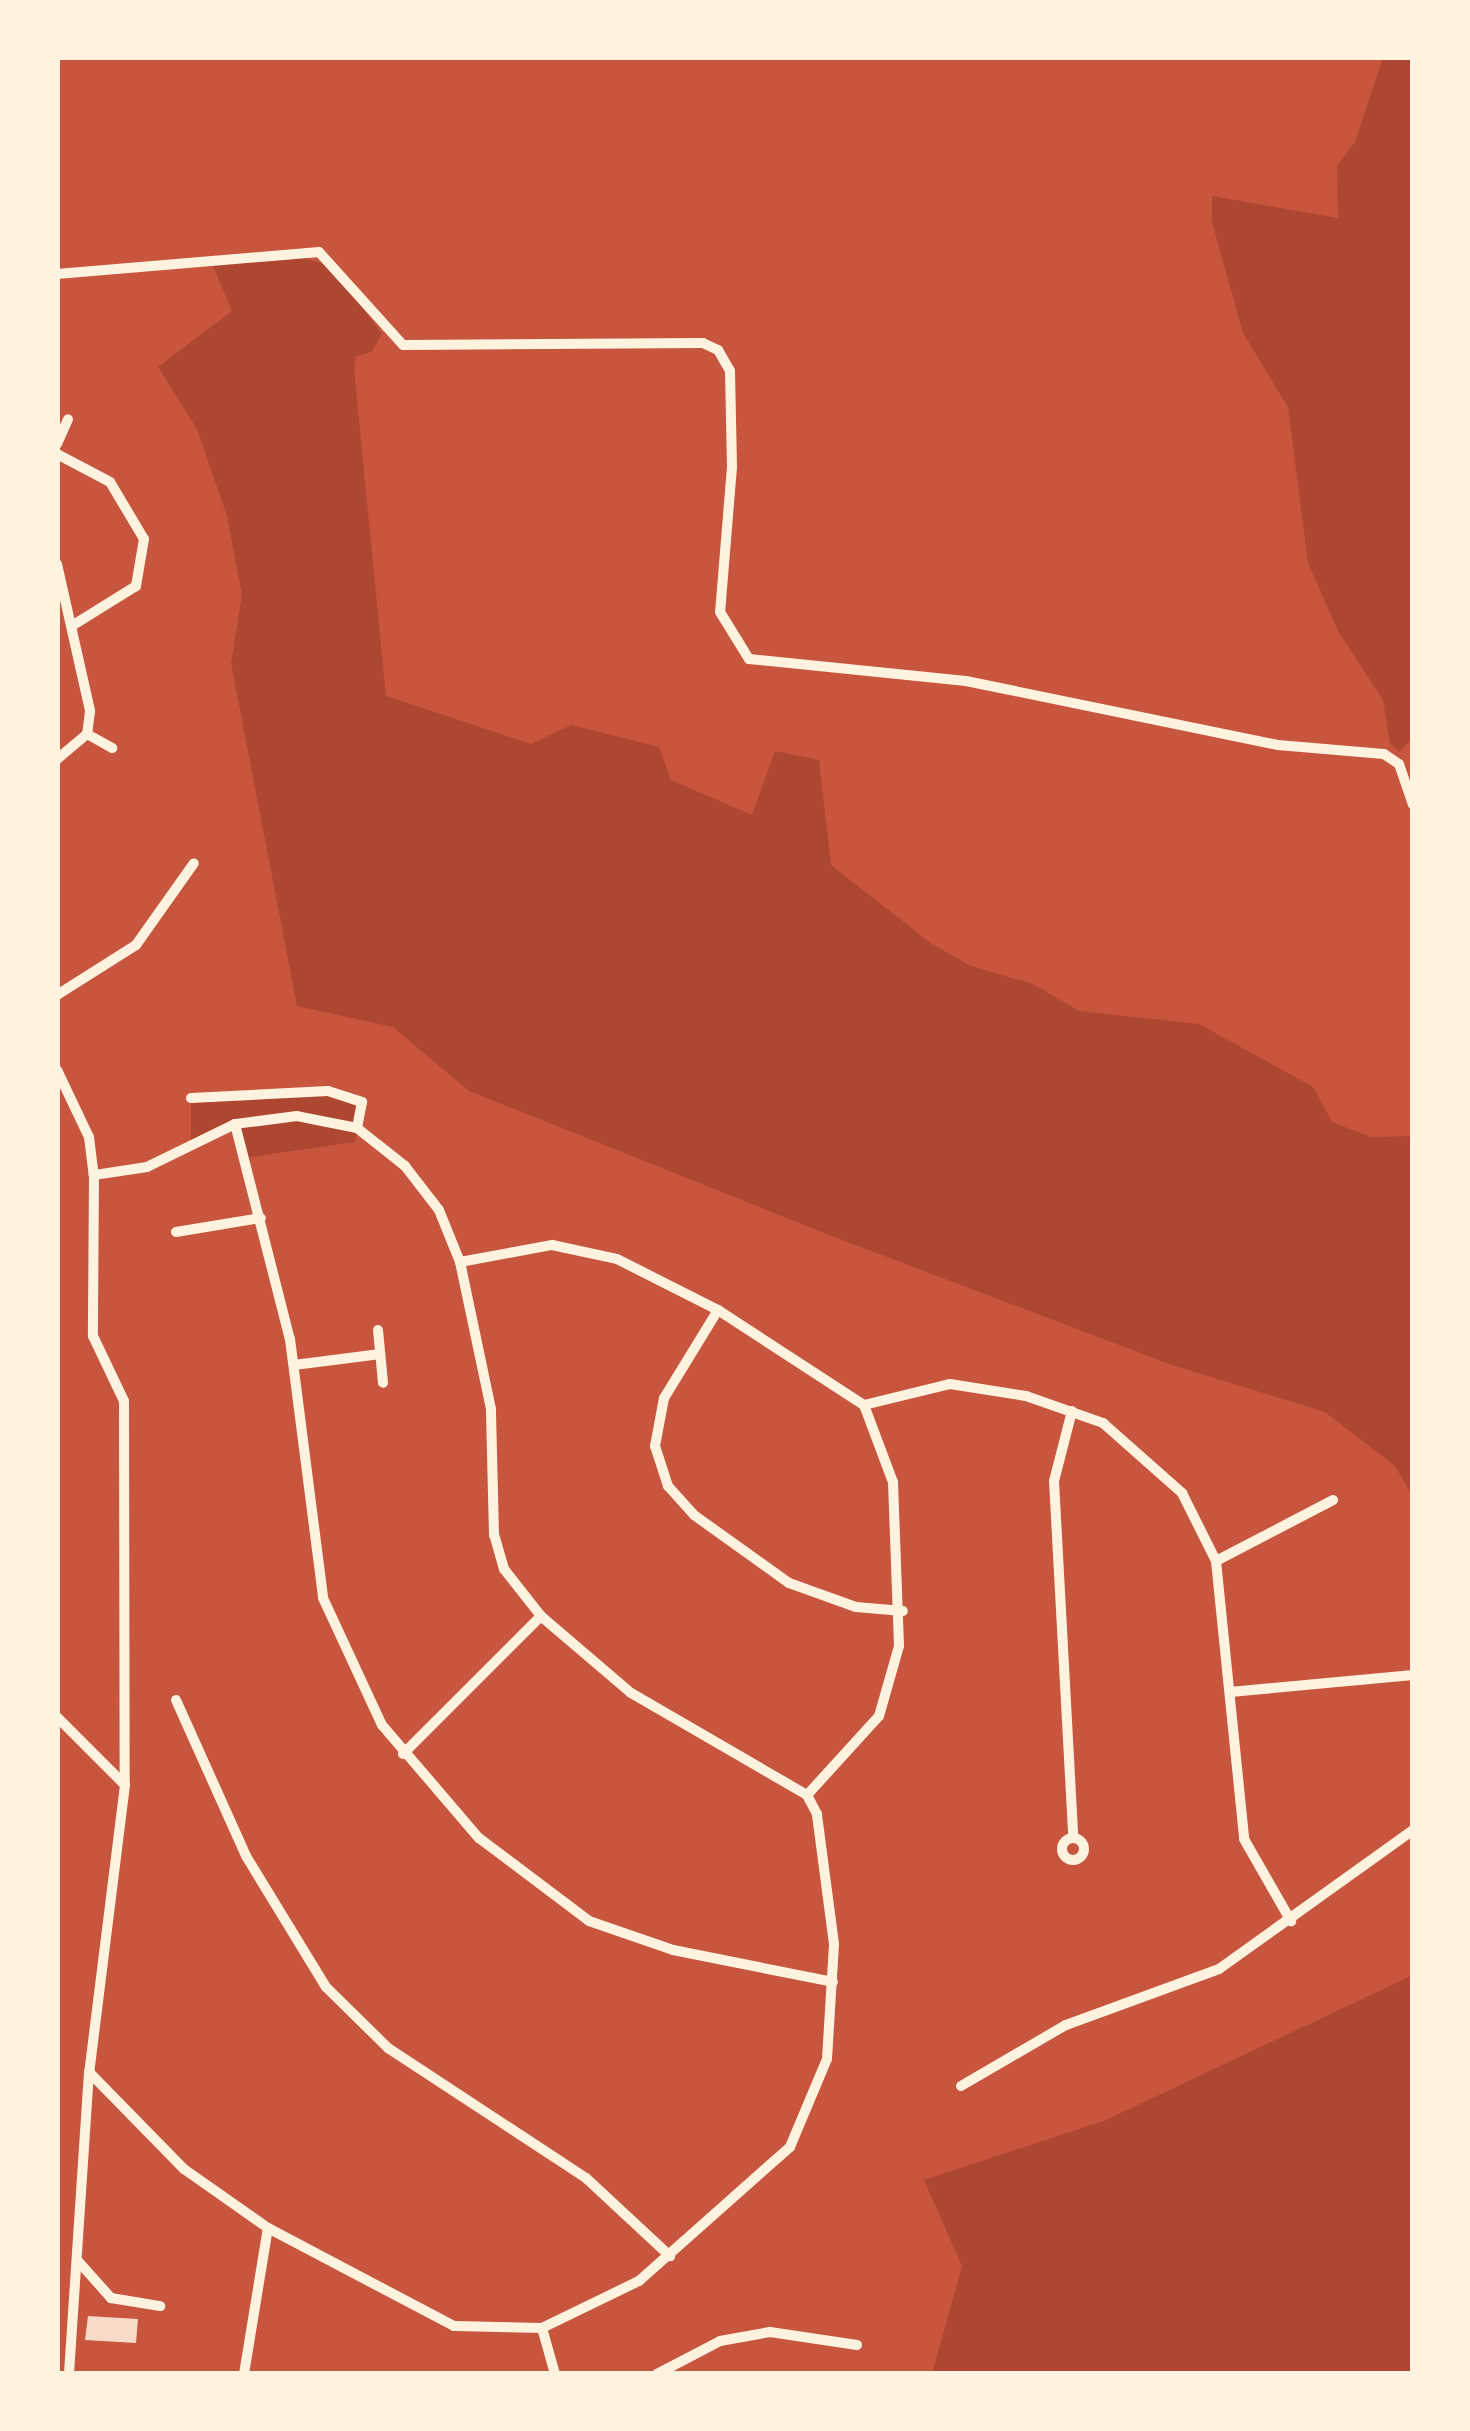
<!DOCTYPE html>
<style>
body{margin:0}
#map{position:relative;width:1470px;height:2431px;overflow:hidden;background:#c8553d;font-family:Literata,serif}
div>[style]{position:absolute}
.green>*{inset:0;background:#ae4732}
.building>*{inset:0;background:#f7dbc8}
.minor>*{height:10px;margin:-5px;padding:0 5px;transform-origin:5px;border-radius:5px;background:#fff3e0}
.minor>.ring{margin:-5px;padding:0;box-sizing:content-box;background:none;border:10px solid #fff3e0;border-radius:50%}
span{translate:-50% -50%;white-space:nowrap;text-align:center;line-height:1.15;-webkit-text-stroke:9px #fff3e0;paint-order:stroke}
.frame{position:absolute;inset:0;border:60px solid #fff3e0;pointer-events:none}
</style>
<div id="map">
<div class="green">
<div style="clip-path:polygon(1383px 57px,1413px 57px,1413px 738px,1399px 752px,1390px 743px,1383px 700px,1338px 631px,1308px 563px,1288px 407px,1243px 333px,1212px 222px,1212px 196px,1338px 218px,1337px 166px,1355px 142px)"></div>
<div style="clip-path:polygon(297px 256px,333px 267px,382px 334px,372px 351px,356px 357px,354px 369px,386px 696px,531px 744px,571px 725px,659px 747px,671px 780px,752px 815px,775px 751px,819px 760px,831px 865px,932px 944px,971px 966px,1033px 984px,1079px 1011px,1199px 1024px,1313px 1087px,1332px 1122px,1371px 1137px,1413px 1136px,1413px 1497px,1395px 1466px,1325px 1412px,1172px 1365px,829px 1235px,469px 1091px,393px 1027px,297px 1006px,231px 663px,242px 595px,227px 516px,197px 429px,158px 367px,232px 311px,212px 264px)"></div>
<div style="clip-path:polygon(305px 1089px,362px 1102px,355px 1142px,244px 1158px,235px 1124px,191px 1147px,191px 1098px)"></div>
<div style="clip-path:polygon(1413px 1975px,1413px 2374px,932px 2374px,962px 2266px,924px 2180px,1106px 2120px)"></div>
</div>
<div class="building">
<div style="clip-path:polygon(88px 2316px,138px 2319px,136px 2343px,85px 2340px)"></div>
</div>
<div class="minor">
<div style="left:57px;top:274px;width:263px;rotate:-4.8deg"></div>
<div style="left:319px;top:252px;width:125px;rotate:47.9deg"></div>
<div style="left:403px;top:345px;width:300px;rotate:-0.4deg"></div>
<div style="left:703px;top:343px;width:17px;rotate:25deg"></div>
<div style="left:718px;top:350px;width:24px;rotate:60deg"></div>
<div style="left:730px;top:371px;width:96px;rotate:88.8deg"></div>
<div style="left:732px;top:467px;width:145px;rotate:94.7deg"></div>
<div style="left:720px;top:612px;width:55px;rotate:58.3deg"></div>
<div style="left:749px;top:659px;width:218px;rotate:5.8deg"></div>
<div style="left:966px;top:681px;width:318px;rotate:11.6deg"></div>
<div style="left:1278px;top:745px;width:106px;rotate:4.9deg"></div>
<div style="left:1384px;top:754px;width:18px;rotate:34deg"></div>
<div style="left:1399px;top:764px;width:43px;rotate:71.1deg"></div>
<div style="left:57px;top:444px;width:27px;rotate:-66deg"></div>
<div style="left:57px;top:454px;width:60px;rotate:27.8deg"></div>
<div style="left:110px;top:482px;width:66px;rotate:59.2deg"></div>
<div style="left:144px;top:539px;width:48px;rotate:99.7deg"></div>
<div style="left:136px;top:586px;width:72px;rotate:148.1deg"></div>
<div style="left:57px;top:564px;width:151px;rotate:77.3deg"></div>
<div style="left:90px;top:711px;width:23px;rotate:97deg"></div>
<div style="left:87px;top:734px;width:39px;rotate:140deg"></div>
<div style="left:87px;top:734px;width:29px;rotate:29deg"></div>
<div style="left:57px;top:995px;width:93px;rotate:-32.3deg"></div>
<div style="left:136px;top:945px;width:100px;rotate:-54.7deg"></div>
<div style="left:57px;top:1070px;width:74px;rotate:64.5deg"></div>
<div style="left:89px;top:1137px;width:38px;rotate:83deg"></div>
<div style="left:94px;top:1175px;width:161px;rotate:90.4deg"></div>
<div style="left:93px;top:1336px;width:72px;rotate:64.5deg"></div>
<div style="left:124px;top:1401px;width:384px;rotate:89.9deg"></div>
<div style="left:125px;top:1785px;width:289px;rotate:97.1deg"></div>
<div style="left:89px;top:2072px;width:303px;rotate:93.8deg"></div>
<div style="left:191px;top:1098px;width:137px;rotate:-2.9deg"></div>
<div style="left:328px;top:1091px;width:36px;rotate:18deg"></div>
<div style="left:362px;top:1102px;width:26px;rotate:101deg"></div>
<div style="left:235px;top:1124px;width:222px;rotate:75.7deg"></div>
<div style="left:290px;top:1339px;width:261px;rotate:82.7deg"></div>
<div style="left:323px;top:1598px;width:140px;rotate:65.1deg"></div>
<div style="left:382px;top:1725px;width:149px;rotate:49.4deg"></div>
<div style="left:479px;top:1838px;width:138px;rotate:37deg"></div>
<div style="left:589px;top:1921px;width:89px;rotate:19deg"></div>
<div style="left:673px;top:1950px;width:163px;rotate:11.3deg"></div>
<div style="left:176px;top:1232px;width:86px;rotate:-9.4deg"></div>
<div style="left:460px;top:1262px;width:94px;rotate:-10.5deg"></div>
<div style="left:552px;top:1245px;width:66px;rotate:12.2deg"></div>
<div style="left:617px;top:1259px;width:113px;rotate:26.8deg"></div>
<div style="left:718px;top:1310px;width:174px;rotate:33.1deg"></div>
<div style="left:864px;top:1405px;width:82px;rotate:69.4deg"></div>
<div style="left:893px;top:1482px;width:164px;rotate:87.9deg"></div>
<div style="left:899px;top:1646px;width:73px;rotate:105.9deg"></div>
<div style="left:879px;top:1716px;width:107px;rotate:132.3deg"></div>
<div style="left:718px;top:1310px;width:103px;rotate:121.5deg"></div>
<div style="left:664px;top:1398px;width:49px;rotate:100.6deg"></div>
<div style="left:655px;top:1446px;width:42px;rotate:72deg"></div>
<div style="left:668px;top:1486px;width:39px;rotate:48deg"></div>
<div style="left:694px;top:1515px;width:117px;rotate:35.6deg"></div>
<div style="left:789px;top:1583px;width:71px;rotate:19.7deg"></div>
<div style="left:856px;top:1607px;width:47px;rotate:4.9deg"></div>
<div style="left:378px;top:1330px;width:53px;rotate:84.6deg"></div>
<div style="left:294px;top:1365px;width:87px;rotate:-7.3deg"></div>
<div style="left:864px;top:1405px;width:89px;rotate:-13.7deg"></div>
<div style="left:950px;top:1384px;width:77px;rotate:9deg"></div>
<div style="left:1026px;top:1396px;width:82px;rotate:19.3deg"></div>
<div style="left:1103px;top:1423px;width:106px;rotate:41.5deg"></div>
<div style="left:1182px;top:1493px;width:76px;rotate:63.4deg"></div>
<div style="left:1216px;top:1561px;width:279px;rotate:84.2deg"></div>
<div style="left:1244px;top:1839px;width:95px;rotate:60.2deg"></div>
<div style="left:1072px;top:1411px;width:72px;rotate:104.4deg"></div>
<div style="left:1054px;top:1481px;width:357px;rotate:86.9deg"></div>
<div style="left:1216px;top:1561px;width:132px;rotate:-27.5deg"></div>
<div style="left:1230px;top:1692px;width:184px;rotate:-5.3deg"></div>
<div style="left:176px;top:1700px;width:171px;rotate:65.8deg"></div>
<div style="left:246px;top:1856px;width:153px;rotate:58.6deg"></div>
<div style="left:326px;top:1987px;width:87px;rotate:44.5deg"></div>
<div style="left:388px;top:2048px;width:237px;rotate:33.3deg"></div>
<div style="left:586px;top:2178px;width:115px;rotate:42.9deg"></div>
<div style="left:57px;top:1717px;width:96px;rotate:45deg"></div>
<div style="left:403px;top:1754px;width:195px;rotate:-45deg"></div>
<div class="ring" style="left:1062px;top:1838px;width:12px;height:12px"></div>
<div style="left:89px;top:2072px;width:136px;rotate:45.6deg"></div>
<div style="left:184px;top:2169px;width:103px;rotate:35.1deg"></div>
<div style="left:268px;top:2228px;width:210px;rotate:27.8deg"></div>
<div style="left:454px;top:2326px;width:88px;rotate:1.3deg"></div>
<div style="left:542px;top:2328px;width:108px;rotate:-25.9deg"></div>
<div style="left:639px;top:2281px;width:202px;rotate:-41.6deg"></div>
<div style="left:790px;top:2147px;width:95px;rotate:-67.2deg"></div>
<div style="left:827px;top:2059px;width:115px;rotate:-86.5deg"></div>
<div style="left:834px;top:1944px;width:131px;rotate:-97.5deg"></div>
<div style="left:817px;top:1814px;width:21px;rotate:-118deg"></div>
<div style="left:807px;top:1795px;width:203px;rotate:-149.9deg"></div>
<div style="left:631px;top:1693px;width:118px;rotate:-139.5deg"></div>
<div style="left:541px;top:1616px;width:60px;rotate:-128.2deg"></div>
<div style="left:504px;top:1569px;width:35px;rotate:-106deg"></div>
<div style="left:494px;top:1535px;width:126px;rotate:-91.4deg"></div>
<div style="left:491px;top:1409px;width:150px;rotate:-101.9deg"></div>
<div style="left:460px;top:1262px;width:56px;rotate:-112deg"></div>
<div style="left:439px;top:1210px;width:56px;rotate:-127.7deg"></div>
<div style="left:405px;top:1166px;width:61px;rotate:-141.6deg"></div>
<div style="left:357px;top:1128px;width:61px;rotate:-168.7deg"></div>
<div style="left:297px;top:1116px;width:63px;rotate:172.6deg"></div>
<div style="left:235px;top:1124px;width:98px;rotate:154deg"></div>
<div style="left:147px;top:1167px;width:54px;rotate:171.4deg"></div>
<div style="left:961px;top:2086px;width:121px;rotate:-30.2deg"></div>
<div style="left:1066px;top:2025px;width:163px;rotate:-20.1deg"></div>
<div style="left:1219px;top:1969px;width:239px;rotate:-35.6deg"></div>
<div style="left:78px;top:2261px;width:50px;rotate:48.3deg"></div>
<div style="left:111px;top:2298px;width:50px;rotate:9.3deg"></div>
<div style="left:542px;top:2328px;width:48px;rotate:74.2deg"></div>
<div style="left:244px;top:2374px;width:148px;rotate:-80.7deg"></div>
<div style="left:657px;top:2374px;width:71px;rotate:-27.6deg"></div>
<div style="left:720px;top:2341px;width:51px;rotate:-10.2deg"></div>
<div style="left:770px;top:2332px;width:88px;rotate:8.5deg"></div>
</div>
<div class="frame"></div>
</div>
